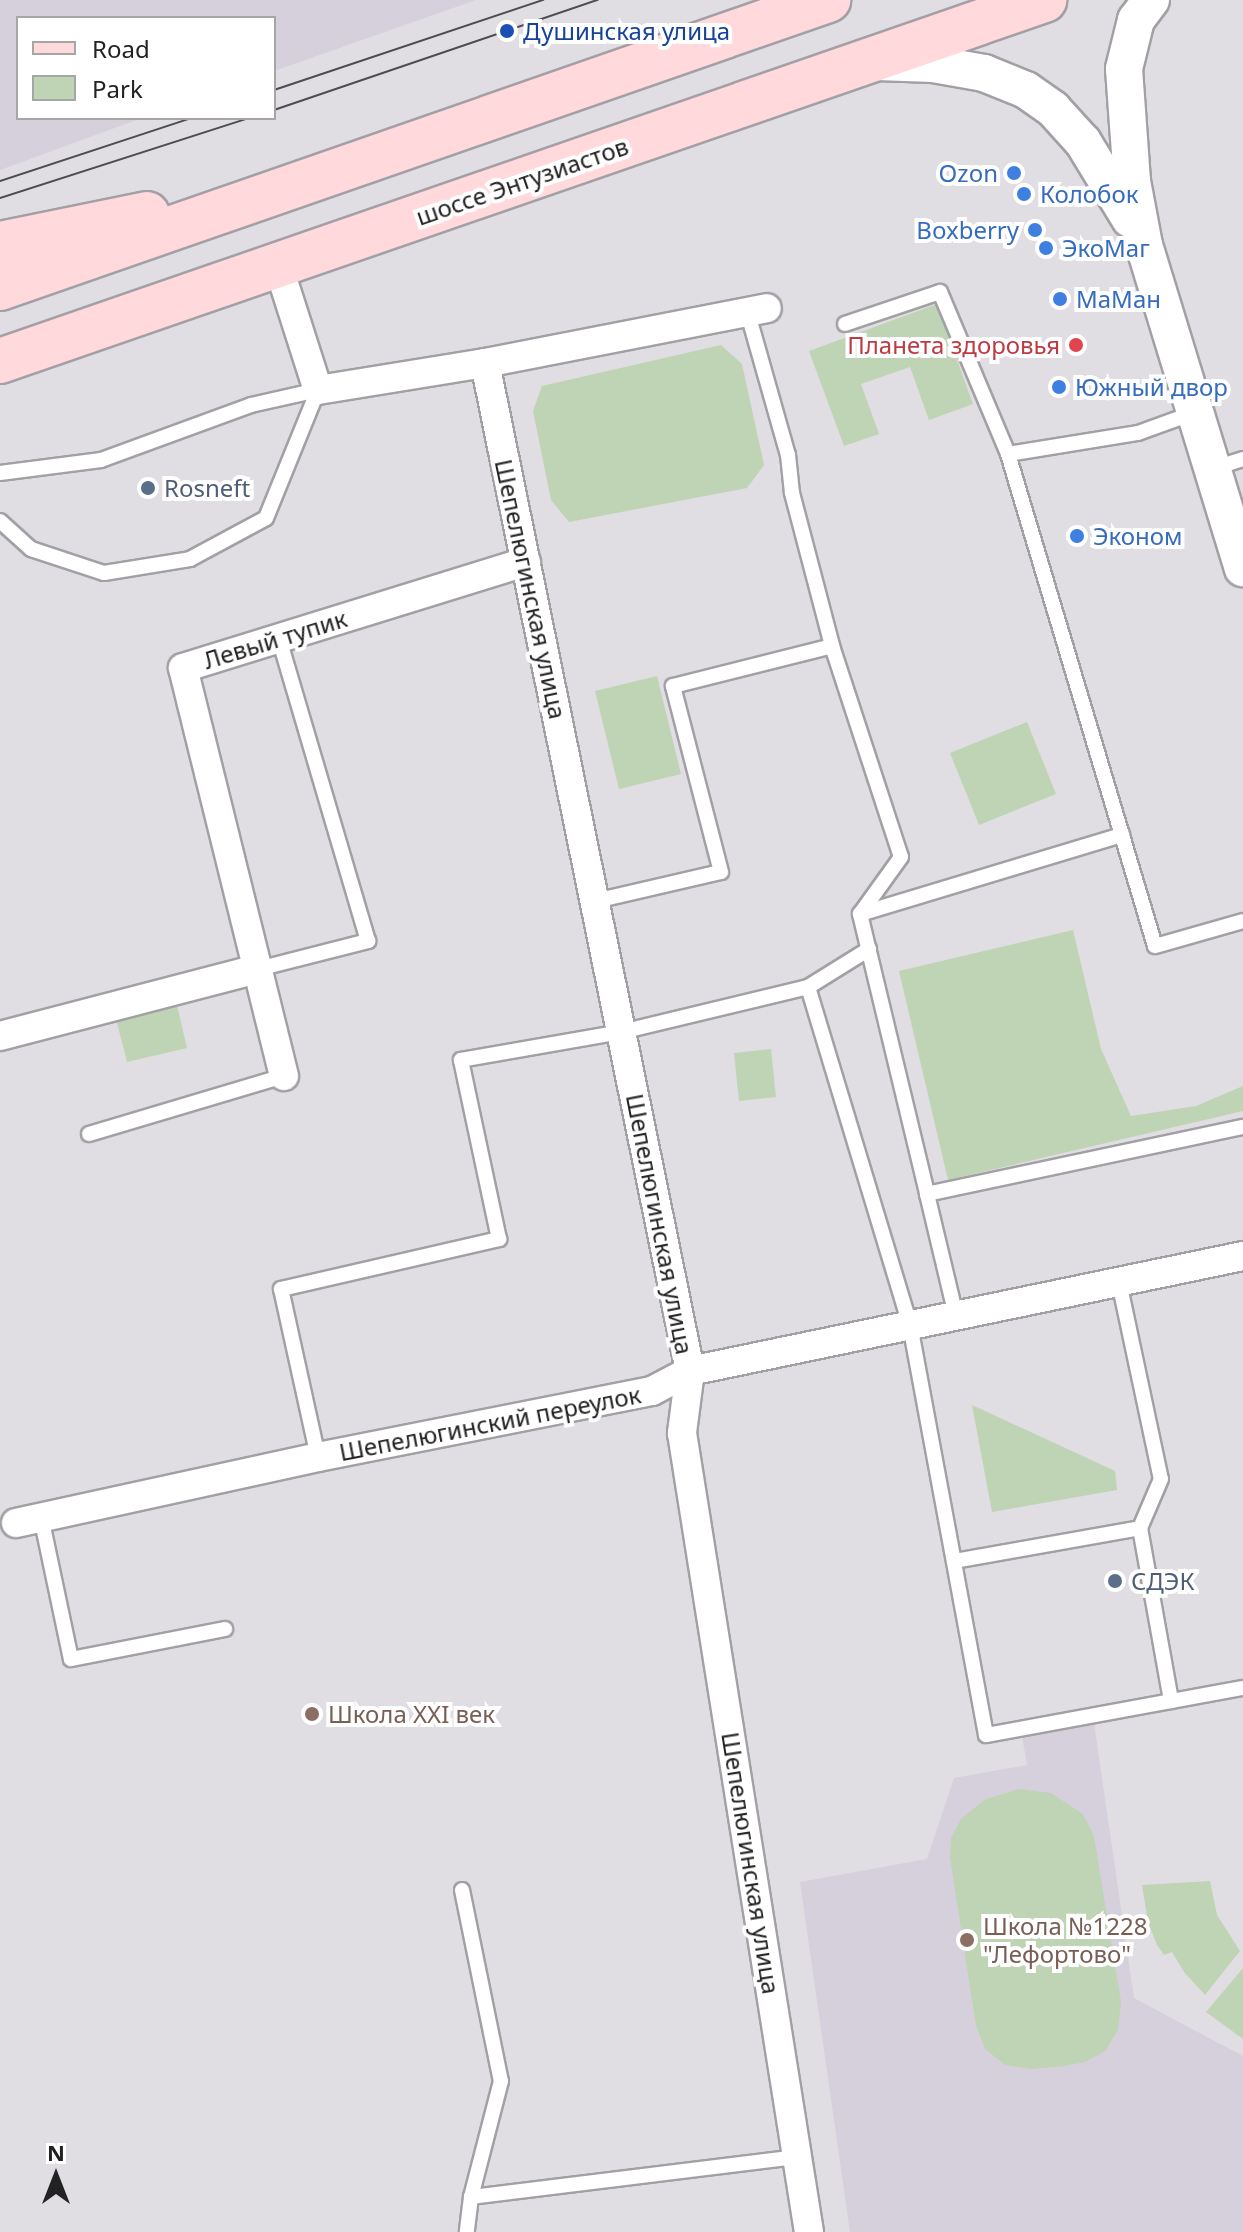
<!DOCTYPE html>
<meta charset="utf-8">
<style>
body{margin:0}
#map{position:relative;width:1243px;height:2232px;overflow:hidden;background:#e0dde3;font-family:"Noto Sans",sans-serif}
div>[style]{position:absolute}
.built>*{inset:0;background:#d6d0dc}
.green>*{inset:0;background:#bfd4b5}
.roads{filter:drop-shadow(2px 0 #a3a0a5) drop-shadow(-2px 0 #a3a0a5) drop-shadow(0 2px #a3a0a5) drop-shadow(0 -2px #a3a0a5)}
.service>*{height:14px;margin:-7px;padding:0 7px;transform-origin:7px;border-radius:7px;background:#fff}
.minor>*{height:28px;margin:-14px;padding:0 14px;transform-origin:14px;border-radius:14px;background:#fff}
.tertiary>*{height:36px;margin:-18px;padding:0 18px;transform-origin:18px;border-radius:18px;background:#fff}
.primary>*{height:44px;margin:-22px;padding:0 22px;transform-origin:22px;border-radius:22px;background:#ffd9dc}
.tram>*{height:2px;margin:-1px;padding:0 1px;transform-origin:1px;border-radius:1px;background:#4d4c4f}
.dots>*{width:22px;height:22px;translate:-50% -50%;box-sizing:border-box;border:4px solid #fff;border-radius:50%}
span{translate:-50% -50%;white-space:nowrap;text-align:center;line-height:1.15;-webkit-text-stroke:8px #fff;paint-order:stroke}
.transit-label{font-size:24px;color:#164399}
.left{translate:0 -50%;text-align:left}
.shop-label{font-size:24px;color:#366cbe}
.right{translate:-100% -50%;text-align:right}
.street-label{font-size:24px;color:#222123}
.health-label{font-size:24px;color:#be3a42}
.service-label{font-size:24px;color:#4e5e75}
.education-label{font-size:24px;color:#785e54}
.legend{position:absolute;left:16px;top:16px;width:260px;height:104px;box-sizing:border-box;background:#fff;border:2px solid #a7a6a7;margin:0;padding:10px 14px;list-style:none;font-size:24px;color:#222123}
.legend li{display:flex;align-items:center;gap:16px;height:40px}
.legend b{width:40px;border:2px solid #a7a6a7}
.north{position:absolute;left:16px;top:2136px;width:80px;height:80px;-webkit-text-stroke:6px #fff;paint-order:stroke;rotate:0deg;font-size:22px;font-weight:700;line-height:32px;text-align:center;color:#222123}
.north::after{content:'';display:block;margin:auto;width:28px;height:36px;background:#222123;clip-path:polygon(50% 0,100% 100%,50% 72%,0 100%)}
</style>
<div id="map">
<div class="built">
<div style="clip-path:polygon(0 0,476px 0,274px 71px,274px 18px,18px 18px,18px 118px,142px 118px,0 170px)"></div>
<div style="clip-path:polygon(1094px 1723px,1134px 1998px,1243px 2056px,1243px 2232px,850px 2232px,800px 1882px,927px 1859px,954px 1778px,1027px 1765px,1022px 1736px)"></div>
</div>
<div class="green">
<div style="clip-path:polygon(937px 304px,973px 404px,929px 420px,910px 367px,861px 384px,879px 434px,844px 446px,809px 351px)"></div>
<div style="clip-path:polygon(721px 345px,742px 364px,764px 465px,747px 488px,569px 522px,551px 500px,533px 411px,542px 386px)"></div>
<div style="clip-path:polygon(657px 676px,681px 774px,619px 789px,595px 691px)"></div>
<div style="clip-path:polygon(1027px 722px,1056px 794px,979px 825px,950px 753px)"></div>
<div style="clip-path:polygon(1073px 930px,1101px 1049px,1131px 1116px,1196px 1106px,1243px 1086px,1243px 1111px,948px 1180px,899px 971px)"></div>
<div style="clip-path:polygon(177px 1005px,187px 1048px,127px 1062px,116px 1019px)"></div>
<div style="clip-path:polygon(771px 1049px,776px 1097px,739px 1101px,734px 1053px)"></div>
<div style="clip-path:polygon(972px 1405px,1115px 1471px,1117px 1490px,992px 1512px)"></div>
<div style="clip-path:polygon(1019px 1789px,1051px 1793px,1083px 1814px,1094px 1836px,1121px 2002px,1118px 2030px,1105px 2051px,1085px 2062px,1065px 2066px,1032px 2069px,1005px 2065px,985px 2049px,976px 2026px,950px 1858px,951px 1838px,961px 1819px,984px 1800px)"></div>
<div style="clip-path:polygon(1210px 1881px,1217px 1915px,1240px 1951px,1205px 1995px,1184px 1972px,1172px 1952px,1164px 1955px,1157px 1945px,1148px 1922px,1142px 1885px)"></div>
<div style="clip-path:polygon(1243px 1968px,1243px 2039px,1206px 2012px)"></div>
</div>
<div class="roads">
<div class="service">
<div style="left:748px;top:314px;width:147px;rotate:74.2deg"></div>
<div style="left:788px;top:455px;width:38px;rotate:84deg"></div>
<div style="left:792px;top:493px;width:158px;rotate:75.3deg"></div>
<div style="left:832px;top:646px;width:222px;rotate:71.9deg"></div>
<div style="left:901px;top:857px;width:70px;rotate:125.7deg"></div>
<div style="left:860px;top:914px;width:288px;rotate:76.5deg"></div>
<div style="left:927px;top:1194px;width:323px;rotate:-12deg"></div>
<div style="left:845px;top:324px;width:100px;rotate:-18.6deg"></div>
<div style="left:940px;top:292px;width:176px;rotate:67.2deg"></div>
<div style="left:1008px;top:454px;width:132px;rotate:-9.2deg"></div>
<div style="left:1138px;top:433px;width:62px;rotate:-19.9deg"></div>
<div style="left:1008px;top:454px;width:513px;rotate:73.36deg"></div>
<div style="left:1155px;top:946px;width:91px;rotate:-15.9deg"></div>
<div style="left:1215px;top:468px;width:29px;rotate:-18deg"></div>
<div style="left:0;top:473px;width:102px;rotate:-7.3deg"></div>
<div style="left:101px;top:460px;width:160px;rotate:-20.1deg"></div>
<div style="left:251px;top:405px;width:69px;rotate:-12.6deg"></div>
<div style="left:0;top:521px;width:42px;rotate:42.1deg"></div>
<div style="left:31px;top:549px;width:77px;rotate:18.2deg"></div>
<div style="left:104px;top:573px;width:87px;rotate:-9.2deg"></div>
<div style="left:190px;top:559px;width:86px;rotate:-28.3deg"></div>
<div style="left:266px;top:518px;width:138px;rotate:-67.9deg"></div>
<div style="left:595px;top:901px;width:129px;rotate:-13deg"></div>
<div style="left:721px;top:872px;width:192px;rotate:-104.5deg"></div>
<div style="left:673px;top:686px;width:164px;rotate:-14.1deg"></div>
<div style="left:860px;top:914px;width:274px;rotate:-16.8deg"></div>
<div style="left:258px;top:969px;width:114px;rotate:-14.3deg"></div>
<div style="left:368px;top:941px;width:316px;rotate:-106.4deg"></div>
<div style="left:808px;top:987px;width:353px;rotate:73.2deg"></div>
<div style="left:910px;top:1325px;width:417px;rotate:79.5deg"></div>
<div style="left:986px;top:1735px;width:261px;rotate:-10.4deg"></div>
<div style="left:89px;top:1134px;width:203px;rotate:-16.6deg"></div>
<div style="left:927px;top:1194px;width:125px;rotate:76.6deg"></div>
<div style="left:1119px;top:1282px;width:201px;rotate:78deg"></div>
<div style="left:1161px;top:1479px;width:53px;rotate:113.2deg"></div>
<div style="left:1140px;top:1528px;width:176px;rotate:79.8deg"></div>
<div style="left:318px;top:1457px;width:172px;rotate:-102.4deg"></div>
<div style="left:281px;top:1289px;width:224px;rotate:-12.9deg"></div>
<div style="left:499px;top:1239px;width:183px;rotate:-102deg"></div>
<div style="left:461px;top:1060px;width:162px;rotate:-9.9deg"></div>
<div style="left:621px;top:1032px;width:192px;rotate:-13.5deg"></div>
<div style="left:808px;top:987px;width:72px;rotate:-31.9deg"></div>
<div style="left:41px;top:1517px;width:145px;rotate:78.1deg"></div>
<div style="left:71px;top:1659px;width:157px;rotate:-11deg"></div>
<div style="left:955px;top:1561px;width:188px;rotate:-10.1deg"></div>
<div style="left:462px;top:1890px;width:195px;rotate:78.5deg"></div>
<div style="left:501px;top:2081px;width:120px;rotate:104.5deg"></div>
<div style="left:471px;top:2197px;width:35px;rotate:97deg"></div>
<div style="left:471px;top:2197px;width:328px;rotate:-7deg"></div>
</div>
<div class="minor">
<div style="left:278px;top:265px;width:131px;rotate:72.3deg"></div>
<div style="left:318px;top:390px;width:169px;rotate:-9.2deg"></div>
<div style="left:485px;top:363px;width:287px;rotate:-11deg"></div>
<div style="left:485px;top:363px;width:1029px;rotate:78.5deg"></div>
<div style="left:690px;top:1371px;width:63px;rotate:97.4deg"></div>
<div style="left:682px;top:1433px;width:809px;rotate:80.97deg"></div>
<div style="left:0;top:1036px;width:267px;rotate:-14.6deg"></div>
<div style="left:284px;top:1076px;width:420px;rotate:-103.9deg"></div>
<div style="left:183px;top:668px;width:359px;rotate:-17.2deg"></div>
<div style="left:16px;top:1523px;width:309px;rotate:-12.3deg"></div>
<div style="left:318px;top:1457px;width:340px;rotate:-11.2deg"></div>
<div style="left:652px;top:1391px;width:43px;rotate:-27.8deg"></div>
<div style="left:690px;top:1371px;width:565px;rotate:-11.75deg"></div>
</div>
<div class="tertiary">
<div style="left:1151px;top:0;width:25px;rotate:127deg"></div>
<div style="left:1136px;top:20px;width:50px;rotate:103.8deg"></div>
<div style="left:1124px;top:69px;width:112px;rotate:85.9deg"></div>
<div style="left:1132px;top:181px;width:65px;rotate:79.4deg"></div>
<div style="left:1144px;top:245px;width:338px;rotate:73deg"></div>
<div style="left:877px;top:62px;width:56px;rotate:2deg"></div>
<div style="left:933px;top:64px;width:52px;rotate:10deg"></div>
<div style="left:984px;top:73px;width:45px;rotate:22deg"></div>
<div style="left:1026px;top:90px;width:33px;rotate:35deg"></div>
<div style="left:1053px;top:109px;width:45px;rotate:47.7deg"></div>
<div style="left:1083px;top:142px;width:90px;rotate:58.6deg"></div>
</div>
<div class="primary">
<div style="left:0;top:244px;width:150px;rotate:-11.5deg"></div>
<div style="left:0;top:288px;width:877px;rotate:-19.18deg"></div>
<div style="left:0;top:361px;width:1105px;rotate:-19.07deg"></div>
</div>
</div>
<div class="tram">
<div style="left:274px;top:90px;width:284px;rotate:-18.5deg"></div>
<div style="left:274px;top:110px;width:342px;rotate:-18.8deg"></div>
<div style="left:0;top:181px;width:202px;rotate:-18.2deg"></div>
<div style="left:0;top:198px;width:262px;rotate:-17.8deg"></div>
</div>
<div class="dots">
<div style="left:507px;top:31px;background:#1a4fb4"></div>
<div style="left:1014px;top:173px;background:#3f7fe0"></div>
<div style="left:1024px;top:194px;background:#3f7fe0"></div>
<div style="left:1035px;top:230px;background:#3f7fe0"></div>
<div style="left:1046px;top:248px;background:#3f7fe0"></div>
<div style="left:1060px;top:299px;background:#3f7fe0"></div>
<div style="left:1076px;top:345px;background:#e0444e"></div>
<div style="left:1059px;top:387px;background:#3f7fe0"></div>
<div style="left:148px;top:488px;background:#5c6f8a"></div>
<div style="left:1077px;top:536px;background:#3f7fe0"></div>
<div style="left:1115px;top:1581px;background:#5c6f8a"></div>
<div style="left:312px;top:1714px;background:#8d6e63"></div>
<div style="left:967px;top:1940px;background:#8d6e63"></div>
</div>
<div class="transit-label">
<span class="left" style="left:523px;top:31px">Душинская улица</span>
</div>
<div class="shop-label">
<span class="right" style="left:998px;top:173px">Ozon</span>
<span class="left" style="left:1040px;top:194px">Колобок</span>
<span class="right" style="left:1019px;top:230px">Boxberry</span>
<span class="left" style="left:1062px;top:248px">ЭкоМаг</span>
<span class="left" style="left:1076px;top:299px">МаМан</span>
<span class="left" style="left:1075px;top:387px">Южный двор</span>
<span class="left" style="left:1093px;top:536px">Эконом</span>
</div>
<div class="street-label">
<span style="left:522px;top:181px;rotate:-19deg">шоссе Энтузиастов</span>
<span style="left:531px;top:589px;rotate:78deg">Шепелюгинская улица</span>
<span style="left:275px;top:639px;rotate:-17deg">Левый тупик</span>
<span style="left:660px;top:1224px;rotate:79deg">Шепелюгинская улица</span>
<span style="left:490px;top:1423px;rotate:-11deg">Шепелюгинский переулок</span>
<span style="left:751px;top:1863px;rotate:81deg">Шепелюгинская улица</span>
</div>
<div class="health-label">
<span class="right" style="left:1060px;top:345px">Планета здоровья</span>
</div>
<div class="service-label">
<span class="left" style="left:164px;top:488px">Rosneft</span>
<span class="left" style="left:1131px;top:1581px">СДЭК</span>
</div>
<div class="education-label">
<span class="left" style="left:328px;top:1714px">Школа XXI век</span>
<span class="left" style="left:983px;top:1940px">Школа №1228<br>"Лефортово"</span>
</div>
<ul class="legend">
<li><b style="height:10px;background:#ffd9dc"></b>Road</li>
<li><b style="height:22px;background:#bfd4b5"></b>Park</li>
</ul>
<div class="north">N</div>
</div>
